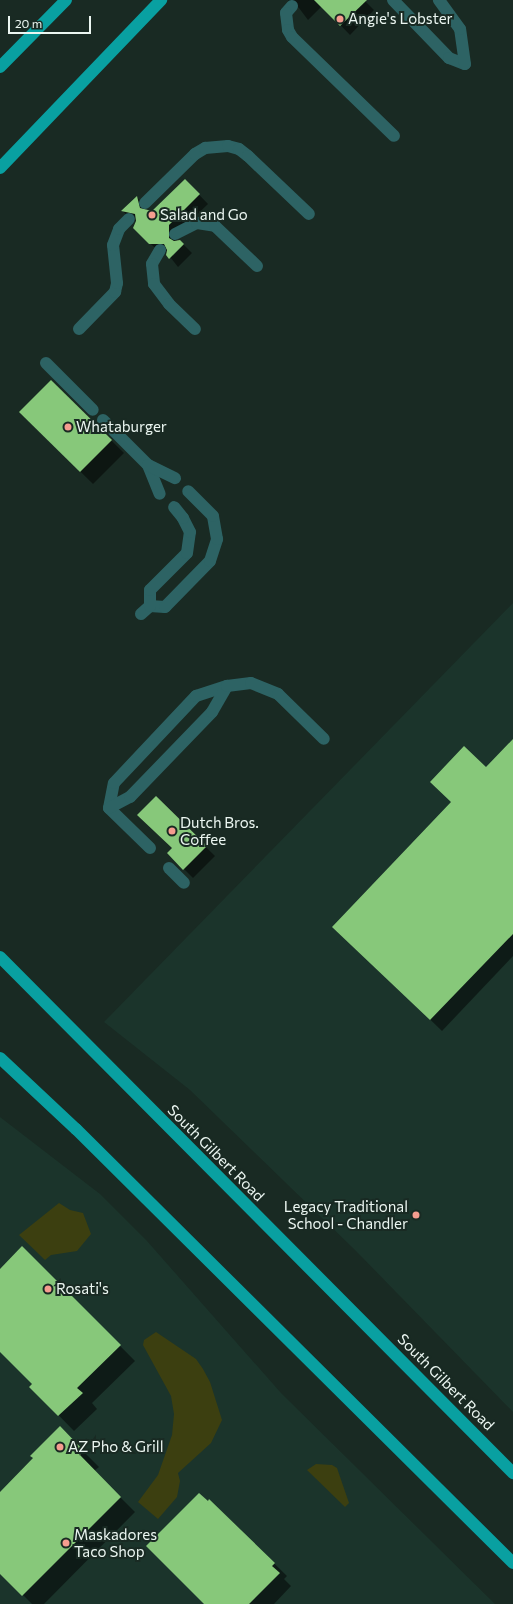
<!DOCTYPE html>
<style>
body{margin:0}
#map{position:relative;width:513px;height:1604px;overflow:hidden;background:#192a23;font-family:Commissioner,sans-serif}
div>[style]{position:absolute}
.built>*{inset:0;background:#1b342b}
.green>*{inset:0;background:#3c3f10}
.shadow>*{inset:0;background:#0007}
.building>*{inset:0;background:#87c87a}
.lane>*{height:12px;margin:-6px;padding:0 6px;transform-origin:6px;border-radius:6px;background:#2d6364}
.primary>*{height:12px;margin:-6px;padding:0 6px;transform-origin:6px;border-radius:6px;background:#09a0a1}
.dots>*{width:11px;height:11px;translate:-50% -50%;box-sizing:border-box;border:2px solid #192a23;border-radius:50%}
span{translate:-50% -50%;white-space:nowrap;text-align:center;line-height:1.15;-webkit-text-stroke:4px #192a23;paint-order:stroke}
.poi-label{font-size:15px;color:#ebf6f1}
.left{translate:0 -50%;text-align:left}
.right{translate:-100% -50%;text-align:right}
.street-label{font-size:15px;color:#ebf6f1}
.scale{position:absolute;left:8px;top:16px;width:83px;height:18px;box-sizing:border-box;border:2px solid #ebf6f1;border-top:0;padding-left:5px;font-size:12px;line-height:14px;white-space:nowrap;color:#ebf6f1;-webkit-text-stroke:3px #192a23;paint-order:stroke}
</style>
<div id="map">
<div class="built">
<div style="clip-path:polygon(513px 603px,513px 1412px,356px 1251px,190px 1090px,104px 1022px)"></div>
<div style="clip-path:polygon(0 1117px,100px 1194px,147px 1241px,281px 1393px,495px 1604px,0 1604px)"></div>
</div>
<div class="green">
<div style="clip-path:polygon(59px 1203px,70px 1210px,83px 1213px,91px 1234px,77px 1251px,51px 1255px,45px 1260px,19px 1235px)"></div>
<div style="clip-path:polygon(156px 1332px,196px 1359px,203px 1369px,210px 1382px,222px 1420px,211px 1443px,178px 1473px,180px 1481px,177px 1497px,158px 1519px,138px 1502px,158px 1475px,172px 1435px,174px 1414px,171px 1396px,143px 1345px,144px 1340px)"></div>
<div style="clip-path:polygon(316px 1464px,332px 1465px,337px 1468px,349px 1503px,345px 1507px,307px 1470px)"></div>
</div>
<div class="shadow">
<div style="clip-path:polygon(288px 0,364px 0,374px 10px,350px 35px,322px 6px,308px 20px,299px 8px)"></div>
<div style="clip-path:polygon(evenodd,185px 180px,208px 204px,177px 234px,177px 241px,180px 241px,192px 253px,178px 267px,167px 253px,162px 254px,143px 237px,137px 221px,131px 220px,123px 211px,137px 197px,147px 211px,152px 212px,185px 180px,182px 244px,183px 245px,173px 256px,173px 253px,182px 244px)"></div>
<div style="clip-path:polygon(51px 381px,124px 453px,93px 484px,20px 412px)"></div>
<div style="clip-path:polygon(513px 740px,513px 956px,442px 1031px,345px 937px,486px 768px)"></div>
<div style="clip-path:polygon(156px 798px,215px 856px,193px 878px,168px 853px,173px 849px)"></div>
<div style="clip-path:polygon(22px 1247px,135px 1361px,92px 1403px,97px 1409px,74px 1431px,31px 1387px,34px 1384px,0 1350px,0 1270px)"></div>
<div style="clip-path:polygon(60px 1428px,99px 1467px,94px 1471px,135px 1512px,44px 1604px,32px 1604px,0 1572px,0 1493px,35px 1458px)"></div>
<div style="clip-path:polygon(209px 1500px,287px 1576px,284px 1579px,291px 1586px,274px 1604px,205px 1604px)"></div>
</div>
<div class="building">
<div style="clip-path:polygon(314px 0,367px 0,340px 26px)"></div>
<div style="clip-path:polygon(185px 179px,200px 194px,169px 225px,169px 238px,174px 241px,180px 240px,184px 244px,169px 259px,166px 255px,167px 250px,164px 244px,149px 244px,133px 228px,136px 221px,135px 214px,121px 211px,137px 196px,140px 208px,152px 211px)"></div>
<div style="clip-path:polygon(51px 380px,112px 440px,80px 472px,19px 412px)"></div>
<div style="clip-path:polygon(513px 739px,513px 934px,430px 1020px,332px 927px,451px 802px,430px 782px,464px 746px,486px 767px)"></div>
<div style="clip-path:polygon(156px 796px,207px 846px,183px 870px,167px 853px,172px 848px,137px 815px)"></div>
<div style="clip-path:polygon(22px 1246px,121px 1345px,77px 1388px,83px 1393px,58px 1416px,29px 1387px,32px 1384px,0 1352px,0 1269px)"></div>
<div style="clip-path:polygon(60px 1426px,84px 1451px,80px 1455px,121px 1497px,22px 1596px,0 1574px,0 1492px,33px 1458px,30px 1456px)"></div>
<div style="clip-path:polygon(199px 1493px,208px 1501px,209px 1499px,275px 1563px,272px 1566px,280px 1573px,249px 1604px,204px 1604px,146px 1546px)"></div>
</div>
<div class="lane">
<div style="left:393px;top:0;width:81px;rotate:46deg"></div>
<div style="left:449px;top:58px;width:17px;rotate:21deg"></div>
<div style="left:465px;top:64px;width:35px;rotate:-98deg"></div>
<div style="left:460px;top:29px;width:36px;rotate:-126deg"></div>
<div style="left:292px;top:6px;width:9px;rotate:131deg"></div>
<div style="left:286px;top:13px;width:17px;rotate:83deg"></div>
<div style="left:288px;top:30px;width:8px;rotate:60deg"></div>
<div style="left:292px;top:37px;width:142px;rotate:44.1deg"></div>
<div style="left:145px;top:203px;width:70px;rotate:-44.4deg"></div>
<div style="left:195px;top:154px;width:12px;rotate:-31deg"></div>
<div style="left:205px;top:148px;width:23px;rotate:-5deg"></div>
<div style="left:228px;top:146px;width:11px;rotate:15deg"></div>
<div style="left:239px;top:149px;width:11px;rotate:38deg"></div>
<div style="left:248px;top:156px;width:84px;rotate:43.6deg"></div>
<div style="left:175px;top:234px;width:25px;rotate:-27deg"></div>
<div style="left:197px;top:223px;width:18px;rotate:9deg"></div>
<div style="left:215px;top:226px;width:58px;rotate:43.6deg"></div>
<div style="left:160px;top:250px;width:16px;rotate:120deg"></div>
<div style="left:152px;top:264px;width:20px;rotate:84deg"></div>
<div style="left:154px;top:284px;width:25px;rotate:53deg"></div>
<div style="left:169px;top:304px;width:36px;rotate:44deg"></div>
<div style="left:79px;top:329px;width:52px;rotate:-45.8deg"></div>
<div style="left:115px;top:292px;width:9px;rotate:-77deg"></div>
<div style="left:117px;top:283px;width:38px;rotate:-96deg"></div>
<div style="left:113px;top:245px;width:17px;rotate:-69deg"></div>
<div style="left:119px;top:229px;width:14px;rotate:-45deg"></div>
<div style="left:46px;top:363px;width:66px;rotate:45deg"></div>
<div style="left:103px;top:420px;width:64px;rotate:45deg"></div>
<div style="left:148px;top:465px;width:31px;rotate:68deg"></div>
<div style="left:148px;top:465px;width:30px;rotate:26deg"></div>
<div style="left:150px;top:606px;width:15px;rotate:4deg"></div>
<div style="left:165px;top:607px;width:64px;rotate:-45.6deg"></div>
<div style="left:210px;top:561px;width:23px;rotate:-72deg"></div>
<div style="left:217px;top:539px;width:23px;rotate:-100deg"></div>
<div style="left:213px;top:516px;width:35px;rotate:-135deg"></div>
<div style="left:141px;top:614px;width:12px;rotate:-42deg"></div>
<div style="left:150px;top:606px;width:16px;rotate:-90deg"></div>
<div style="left:150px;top:590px;width:52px;rotate:-45deg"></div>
<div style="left:187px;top:553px;width:21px;rotate:-82deg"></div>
<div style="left:190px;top:532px;width:16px;rotate:-117deg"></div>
<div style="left:183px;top:518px;width:14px;rotate:-129deg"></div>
<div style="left:109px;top:808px;width:25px;rotate:-79deg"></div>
<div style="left:114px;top:783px;width:120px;rotate:-46.7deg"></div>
<div style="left:196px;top:696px;width:33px;rotate:-18deg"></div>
<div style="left:150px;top:848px;width:57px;rotate:-135.7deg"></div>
<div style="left:109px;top:808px;width:24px;rotate:-28deg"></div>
<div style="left:130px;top:797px;width:118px;rotate:-46deg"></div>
<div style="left:212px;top:712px;width:30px;rotate:-60deg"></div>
<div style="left:227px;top:686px;width:24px;rotate:-7deg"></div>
<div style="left:251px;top:683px;width:29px;rotate:22deg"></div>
<div style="left:278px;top:694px;width:64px;rotate:44.4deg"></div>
<div style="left:169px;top:868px;width:21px;rotate:45deg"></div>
</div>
<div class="primary">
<div style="left:0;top:67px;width:94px;rotate:-45.4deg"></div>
<div style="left:0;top:168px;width:233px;rotate:-46.2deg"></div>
<div style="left:0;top:957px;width:728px;rotate:45.17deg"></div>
<div style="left:0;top:1058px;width:104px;rotate:43.1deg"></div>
<div style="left:76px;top:1129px;width:616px;rotate:44.8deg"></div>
</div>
<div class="dots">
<div style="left:340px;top:19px;background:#f59d8f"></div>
<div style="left:152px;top:215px;background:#f59d8f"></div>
<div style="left:68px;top:427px;background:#f59d8f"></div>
<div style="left:172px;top:831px;background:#f59d8f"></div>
<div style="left:416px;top:1215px;background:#f59d8f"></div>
<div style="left:48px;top:1289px;background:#f59d8f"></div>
<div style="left:60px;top:1447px;background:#f59d8f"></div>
<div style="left:66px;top:1543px;background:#f59d8f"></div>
</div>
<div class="poi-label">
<span class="left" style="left:348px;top:19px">Angie's Lobster</span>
<span class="left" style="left:160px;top:215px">Salad and Go</span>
<span class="left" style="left:76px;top:427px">Whataburger</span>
<span class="left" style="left:180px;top:831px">Dutch Bros.<br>Coffee</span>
<span class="right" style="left:408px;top:1215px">Legacy Traditional<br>School - Chandler</span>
<span class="left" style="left:56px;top:1289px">Rosati's</span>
<span class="left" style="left:68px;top:1447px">AZ Pho &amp; Grill</span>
<span class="left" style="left:74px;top:1543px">Maskadores<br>Taco Shop</span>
</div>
<div class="street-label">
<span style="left:216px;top:1153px;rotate:45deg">South Gilbert Road</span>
<span style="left:446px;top:1382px;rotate:45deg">South Gilbert Road</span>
</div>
<div class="scale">20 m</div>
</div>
